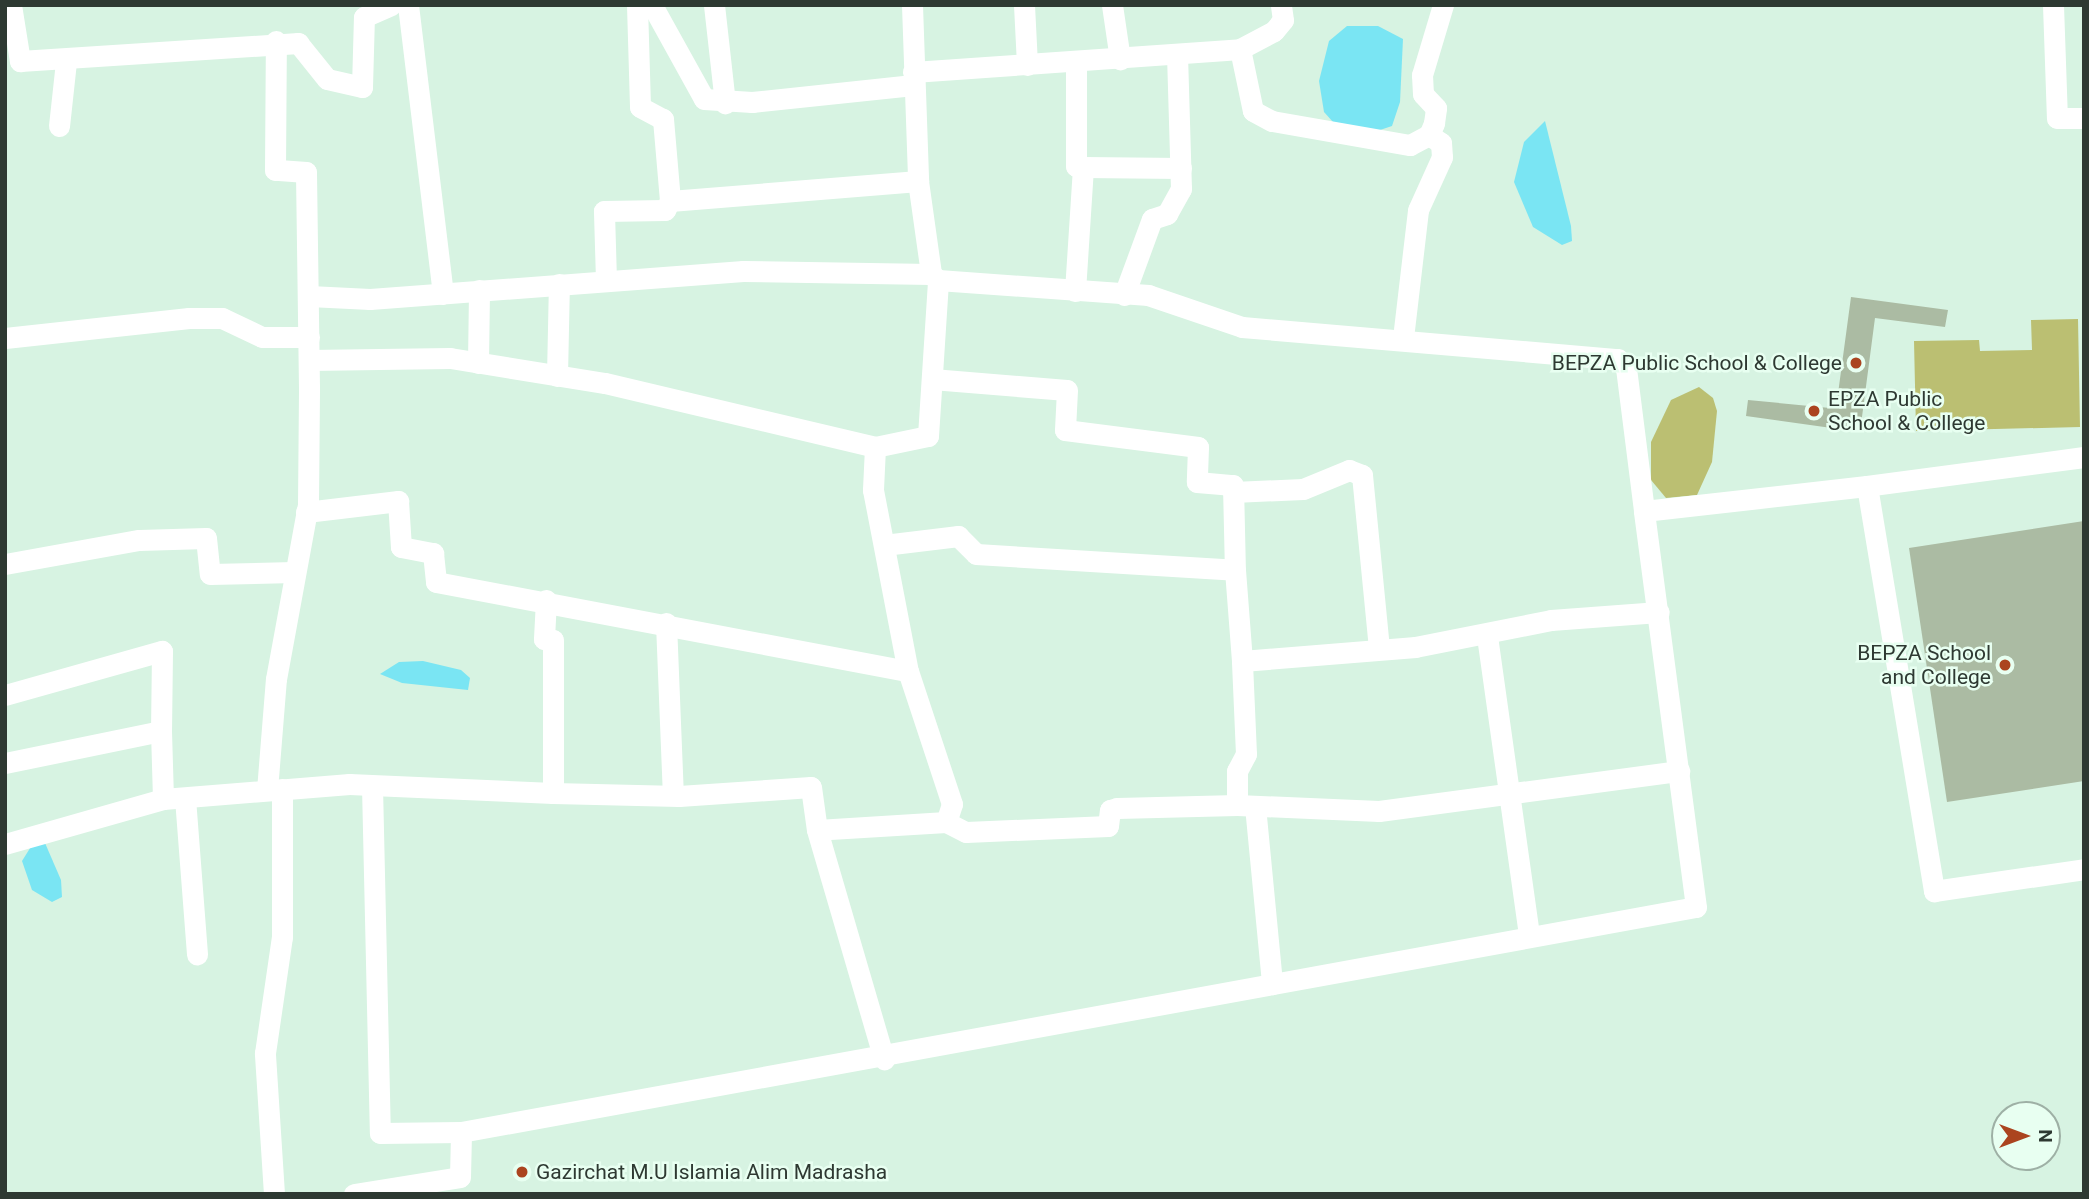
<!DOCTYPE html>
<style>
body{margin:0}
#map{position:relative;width:2089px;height:1199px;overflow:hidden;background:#d7f3e2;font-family:Roboto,sans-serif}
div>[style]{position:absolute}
.green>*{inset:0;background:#bbbf72}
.water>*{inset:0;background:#7ae5f3}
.building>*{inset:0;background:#abbba3}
.minor>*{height:21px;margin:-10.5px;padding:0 10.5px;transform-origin:10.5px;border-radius:10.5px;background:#fff}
.dots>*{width:19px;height:19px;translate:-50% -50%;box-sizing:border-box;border:4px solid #e8fff1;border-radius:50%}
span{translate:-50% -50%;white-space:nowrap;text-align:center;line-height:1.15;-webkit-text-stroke:5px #e8fff1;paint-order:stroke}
.poi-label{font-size:21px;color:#2e3932}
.right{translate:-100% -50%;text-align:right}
.left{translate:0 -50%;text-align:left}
.frame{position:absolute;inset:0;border:7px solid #2e3932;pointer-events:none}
.north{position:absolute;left:1991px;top:1101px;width:70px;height:70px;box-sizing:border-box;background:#e8fff1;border:2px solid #9eb0a5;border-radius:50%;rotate:90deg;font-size:19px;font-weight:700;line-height:28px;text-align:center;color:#2e3932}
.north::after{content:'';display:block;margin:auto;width:24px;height:32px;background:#ab441f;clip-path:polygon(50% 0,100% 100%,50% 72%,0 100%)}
</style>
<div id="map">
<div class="green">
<div style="clip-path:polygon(2078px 319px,2080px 427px,1916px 431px,1914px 341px,1979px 340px,1980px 351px,2032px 350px,2031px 320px)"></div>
<div style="clip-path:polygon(1699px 387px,1713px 398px,1717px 411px,1712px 462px,1697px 495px,1666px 498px,1651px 480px,1651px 442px,1671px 400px)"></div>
</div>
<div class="water">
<div style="clip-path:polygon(1347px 26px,1378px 26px,1403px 39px,1400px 102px,1392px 126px,1377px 131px,1333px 122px,1324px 112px,1319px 81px,1329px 41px)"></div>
<div style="clip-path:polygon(1545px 121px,1571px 226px,1572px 241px,1562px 245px,1533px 227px,1514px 182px,1524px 142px)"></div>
<div style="clip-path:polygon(423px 661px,461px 670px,470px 678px,468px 690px,402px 683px,380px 674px,399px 662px)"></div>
<div style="clip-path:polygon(45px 843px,61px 880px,62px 897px,52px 902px,32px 890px,22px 861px,32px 845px)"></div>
</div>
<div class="building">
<div style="clip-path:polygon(1851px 297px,1948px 310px,1945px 327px,1875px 318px,1860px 432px,1746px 416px,1748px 400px,1830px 408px,1837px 401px)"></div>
<div style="clip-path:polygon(2084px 521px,2084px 781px,1947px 802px,1909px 548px)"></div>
</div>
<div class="minor">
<div style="left:11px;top:5px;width:57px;rotate:80.9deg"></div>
<div style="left:20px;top:61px;width:279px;rotate:-3.7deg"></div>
<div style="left:298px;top:43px;width:46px;rotate:51.1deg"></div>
<div style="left:327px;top:79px;width:36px;rotate:13deg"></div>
<div style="left:362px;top:87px;width:70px;rotate:-88.4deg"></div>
<div style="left:364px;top:17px;width:30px;rotate:-24deg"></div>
<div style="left:408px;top:5px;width:291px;rotate:83.1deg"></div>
<div style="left:637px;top:5px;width:102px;rotate:88.3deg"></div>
<div style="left:640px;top:107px;width:26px;rotate:28deg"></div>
<div style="left:663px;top:119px;width:82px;rotate:85.1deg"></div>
<div style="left:670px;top:201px;width:249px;rotate:-4.6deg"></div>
<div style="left:652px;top:5px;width:107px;rotate:61deg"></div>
<div style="left:704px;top:99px;width:48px;rotate:3.6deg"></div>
<div style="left:752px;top:102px;width:162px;rotate:-6deg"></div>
<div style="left:714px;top:5px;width:99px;rotate:83.6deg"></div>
<div style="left:912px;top:5px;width:176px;rotate:88deg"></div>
<div style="left:918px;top:181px;width:94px;rotate:82deg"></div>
<div style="left:931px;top:274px;width:9px;rotate:41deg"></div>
<div style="left:1024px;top:5px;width:60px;rotate:87.1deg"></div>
<div style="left:1112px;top:5px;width:55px;rotate:81.6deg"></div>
<div style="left:2053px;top:5px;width:113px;rotate:88deg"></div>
<div style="left:2057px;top:118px;width:27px"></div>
<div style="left:1240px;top:49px;width:38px;rotate:-28deg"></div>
<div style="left:1274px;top:31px;width:14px;rotate:-51deg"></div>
<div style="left:1283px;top:20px;width:15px;rotate:-98deg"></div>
<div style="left:913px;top:72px;width:328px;rotate:-4deg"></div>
<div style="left:1240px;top:49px;width:63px;rotate:78.2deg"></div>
<div style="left:1253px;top:111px;width:21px;rotate:28deg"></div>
<div style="left:1272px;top:121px;width:140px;rotate:9.9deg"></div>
<div style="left:1410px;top:145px;width:21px;rotate:-28deg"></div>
<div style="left:1429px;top:135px;width:13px;rotate:-67deg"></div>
<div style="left:1434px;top:123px;width:15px;rotate:-82deg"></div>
<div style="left:1436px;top:108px;width:19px;rotate:-133deg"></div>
<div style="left:1423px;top:94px;width:19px;rotate:-93deg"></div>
<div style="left:1422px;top:75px;width:73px;rotate:-73.3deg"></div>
<div style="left:59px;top:126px;width:64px;rotate:-83.8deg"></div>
<div style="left:1083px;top:167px;width:98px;rotate:0.6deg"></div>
<div style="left:606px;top:280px;width:69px;rotate:-91.7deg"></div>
<div style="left:604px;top:211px;width:61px;rotate:-0.9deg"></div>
<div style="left:665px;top:210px;width:10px;rotate:-61deg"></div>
<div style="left:1075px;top:291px;width:124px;rotate:-86.3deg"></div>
<div style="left:1083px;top:167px;width:7px;rotate:-172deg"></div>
<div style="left:1076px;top:166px;width:104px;rotate:-90deg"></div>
<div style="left:1124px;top:295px;width:81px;rotate:-69.8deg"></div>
<div style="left:1152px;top:219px;width:16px;rotate:-18deg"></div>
<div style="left:1167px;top:214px;width:29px;rotate:-61deg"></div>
<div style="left:1181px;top:189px;width:135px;rotate:-91.7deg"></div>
<div style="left:309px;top:296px;width:61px;rotate:2.8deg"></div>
<div style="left:370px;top:299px;width:374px;rotate:-4.3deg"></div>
<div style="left:743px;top:271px;width:188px;rotate:0.9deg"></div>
<div style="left:5px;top:338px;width:185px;rotate:-6.2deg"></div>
<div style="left:189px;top:318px;width:33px"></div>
<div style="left:222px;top:318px;width:44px;rotate:25.4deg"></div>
<div style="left:262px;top:337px;width:47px"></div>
<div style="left:1403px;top:338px;width:129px;rotate:-83.3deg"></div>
<div style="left:1418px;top:210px;width:58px;rotate:-65.6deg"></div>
<div style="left:1442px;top:157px;width:14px;rotate:-94deg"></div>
<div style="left:1441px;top:143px;width:14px;rotate:-146deg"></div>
<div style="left:309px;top:360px;width:141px;rotate:-0.8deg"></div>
<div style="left:450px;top:358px;width:157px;rotate:9.2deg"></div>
<div style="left:605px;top:383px;width:277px;rotate:13.3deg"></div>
<div style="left:875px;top:447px;width:54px;rotate:-11.7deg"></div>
<div style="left:928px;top:436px;width:156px;rotate:-86.3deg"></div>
<div style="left:938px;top:280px;width:211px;rotate:4.1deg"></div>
<div style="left:1148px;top:295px;width:99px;rotate:18.8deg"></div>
<div style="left:1242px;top:327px;width:377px;rotate:4.9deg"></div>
<div style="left:1618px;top:359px;width:12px;rotate:48deg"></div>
<div style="left:1626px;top:368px;width:144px;rotate:82.8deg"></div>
<div style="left:478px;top:363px;width:73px;rotate:-89.2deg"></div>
<div style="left:557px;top:376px;width:92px;rotate:-88.8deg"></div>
<div style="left:932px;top:379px;width:135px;rotate:4.7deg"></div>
<div style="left:1067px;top:390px;width:40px;rotate:92.9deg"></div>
<div style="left:1065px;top:430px;width:134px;rotate:7.3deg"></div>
<div style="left:1198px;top:447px;width:35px;rotate:92deg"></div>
<div style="left:1197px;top:482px;width:36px;rotate:5deg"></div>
<div style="left:1233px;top:485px;width:85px;rotate:88.7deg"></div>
<div style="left:875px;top:447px;width:43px;rotate:92.7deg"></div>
<div style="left:873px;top:490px;width:184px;rotate:79.1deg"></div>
<div style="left:908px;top:671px;width:140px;rotate:71.7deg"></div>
<div style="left:952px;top:804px;width:19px;rotate:108deg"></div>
<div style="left:946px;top:822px;width:129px;rotate:176.5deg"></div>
<div style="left:817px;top:830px;width:239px;rotate:73.7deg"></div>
<div style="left:2084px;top:457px;width:219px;rotate:172.4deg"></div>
<div style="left:1867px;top:486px;width:411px;rotate:80.6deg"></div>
<div style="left:1934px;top:891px;width:152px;rotate:-8.3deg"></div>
<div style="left:1233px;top:492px;width:70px;rotate:-2.5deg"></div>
<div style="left:1303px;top:489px;width:50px;rotate:-22.4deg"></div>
<div style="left:1349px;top:470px;width:14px;rotate:21deg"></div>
<div style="left:1362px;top:475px;width:173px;rotate:84.4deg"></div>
<div style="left:306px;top:512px;width:93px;rotate:-6.8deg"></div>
<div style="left:398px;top:501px;width:46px;rotate:86.3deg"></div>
<div style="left:401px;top:547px;width:33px;rotate:11deg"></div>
<div style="left:433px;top:553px;width:29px;rotate:84deg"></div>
<div style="left:436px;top:582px;width:480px;rotate:10.7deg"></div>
<div style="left:884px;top:545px;width:75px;rotate:-6.9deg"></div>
<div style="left:958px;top:536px;width:25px;rotate:45deg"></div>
<div style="left:976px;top:554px;width:259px;rotate:3.5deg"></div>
<div style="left:1235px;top:570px;width:91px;rotate:85.6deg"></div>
<div style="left:5px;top:564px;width:136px;rotate:-10.2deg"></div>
<div style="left:139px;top:540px;width:67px;rotate:-1.7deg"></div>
<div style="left:206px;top:538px;width:36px;rotate:84deg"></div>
<div style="left:210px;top:574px;width:84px;rotate:-1.4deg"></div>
<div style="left:546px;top:600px;width:39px;rotate:93deg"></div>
<div style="left:544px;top:639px;width:9px;rotate:6deg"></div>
<div style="left:553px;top:640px;width:153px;rotate:90deg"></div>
<div style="left:553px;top:793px;width:126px;rotate:1.4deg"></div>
<div style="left:679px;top:796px;width:132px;rotate:-3.9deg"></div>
<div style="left:811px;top:787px;width:43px;rotate:82.1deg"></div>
<div style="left:666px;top:623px;width:172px;rotate:87.7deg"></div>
<div style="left:1487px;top:636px;width:303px;rotate:82deg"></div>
<div style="left:5px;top:695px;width:163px;rotate:-15.7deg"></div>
<div style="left:162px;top:651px;width:80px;rotate:90.7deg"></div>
<div style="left:5px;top:763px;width:159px;rotate:-11.6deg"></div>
<div style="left:161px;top:731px;width:68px;rotate:88.3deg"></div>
<div style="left:163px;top:799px;width:187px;rotate:-4.6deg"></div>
<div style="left:349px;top:784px;width:204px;rotate:2.5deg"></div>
<div style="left:372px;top:786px;width:347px;rotate:88.7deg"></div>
<div style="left:380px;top:1133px;width:81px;rotate:-0.7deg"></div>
<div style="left:267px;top:790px;width:111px;rotate:-85.4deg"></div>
<div style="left:276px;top:679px;width:177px;rotate:-79.6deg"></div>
<div style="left:308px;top:505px;width:117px;rotate:-89.5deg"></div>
<div style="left:309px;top:388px;width:216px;rotate:-90.8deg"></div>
<div style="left:306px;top:172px;width:31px;rotate:-176deg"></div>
<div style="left:275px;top:170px;width:129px;rotate:-89.6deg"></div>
<div style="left:185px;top:798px;width:157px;rotate:85.6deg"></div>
<div style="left:1237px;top:805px;width:142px;rotate:2.4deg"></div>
<div style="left:1379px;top:811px;width:303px;rotate:-7.6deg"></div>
<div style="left:1255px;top:806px;width:179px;rotate:84.5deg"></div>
<div style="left:946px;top:822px;width:22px;rotate:27deg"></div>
<div style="left:966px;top:832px;width:142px;rotate:-2.4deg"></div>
<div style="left:1108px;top:826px;width:16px;rotate:-83deg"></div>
<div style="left:1110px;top:810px;width:7px;rotate:-16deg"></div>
<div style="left:1117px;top:808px;width:120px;rotate:-1.4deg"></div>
<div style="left:1237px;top:805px;width:34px;rotate:-90deg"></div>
<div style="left:1237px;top:771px;width:19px;rotate:-62deg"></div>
<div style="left:1246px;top:754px;width:93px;rotate:-92.5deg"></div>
<div style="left:1242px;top:661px;width:174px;rotate:-4.6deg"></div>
<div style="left:1415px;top:647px;width:139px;rotate:-11.2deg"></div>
<div style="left:1551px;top:620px;width:108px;rotate:-4.2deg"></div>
<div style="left:5px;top:844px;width:164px;rotate:-15.9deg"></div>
<div style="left:274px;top:1194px;width:141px;rotate:-93.7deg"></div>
<div style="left:265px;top:1053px;width:117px;rotate:-81.7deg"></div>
<div style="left:282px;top:937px;width:148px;rotate:-90deg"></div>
<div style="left:354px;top:1194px;width:107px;rotate:-9.1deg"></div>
<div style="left:460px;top:1177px;width:45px;rotate:-88.7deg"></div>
<div style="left:461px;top:1132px;width:1255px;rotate:-10.33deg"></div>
<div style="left:1696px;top:907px;width:399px;rotate:-97.5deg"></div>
<div style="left:1644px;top:511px;width:224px;rotate:-6.4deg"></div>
</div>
<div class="dots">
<div style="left:1856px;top:363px;background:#ab441f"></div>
<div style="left:1814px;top:411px;background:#ab441f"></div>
<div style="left:2005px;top:665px;background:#ab441f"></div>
<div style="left:522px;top:1172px;background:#ab441f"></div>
</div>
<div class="poi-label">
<span class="right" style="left:1842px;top:363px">BEPZA Public School &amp; College</span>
<span class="left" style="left:1828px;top:411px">EPZA Public<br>School &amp; College</span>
<span class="right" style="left:1991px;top:665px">BEPZA School<br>and College</span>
<span class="left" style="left:536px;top:1172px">Gazirchat M.U Islamia Alim Madrasha</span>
</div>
<div class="frame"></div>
<div class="north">N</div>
</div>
